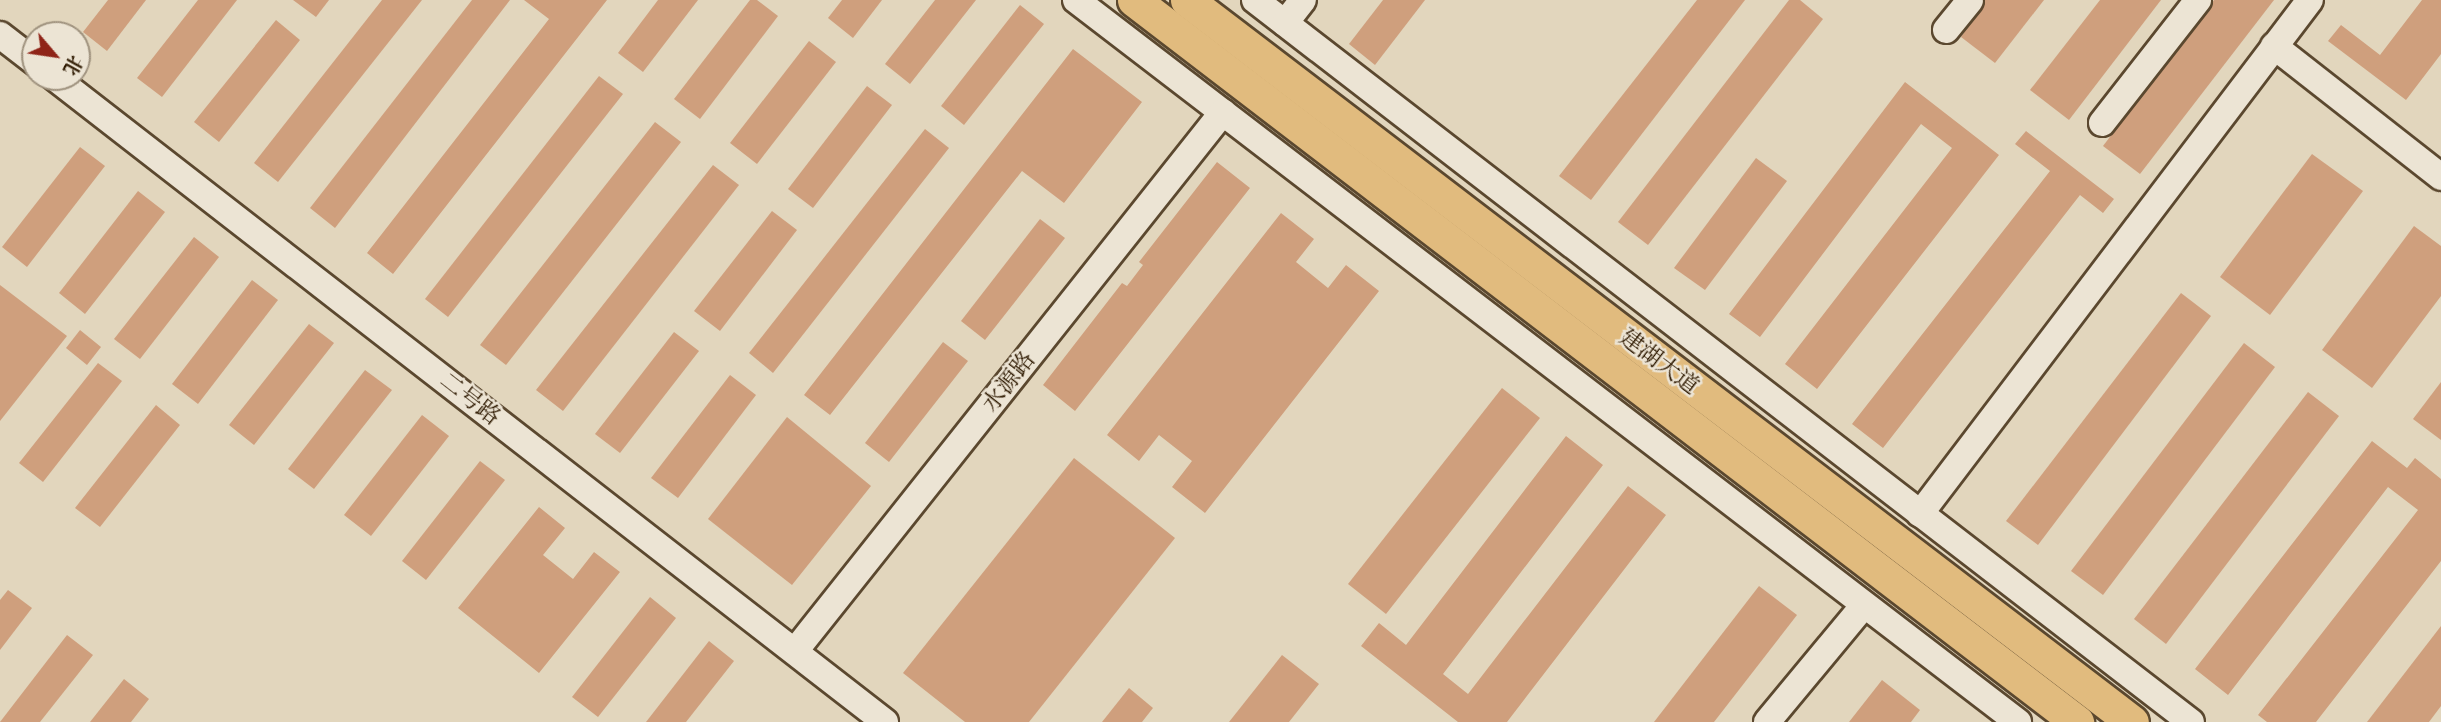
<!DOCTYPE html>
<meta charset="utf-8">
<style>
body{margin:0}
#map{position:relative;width:2441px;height:722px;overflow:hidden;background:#e2d6bd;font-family:"Libre Bodoni","Noto Serif SC",serif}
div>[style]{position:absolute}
.building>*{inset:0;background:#cf9f7d}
.roads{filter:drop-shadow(2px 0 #5b482f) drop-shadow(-2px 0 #5b482f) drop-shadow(0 2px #5b482f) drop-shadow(0 -2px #5b482f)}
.minor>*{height:26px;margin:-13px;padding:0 13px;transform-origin:13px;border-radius:13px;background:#ece4d4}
.major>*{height:33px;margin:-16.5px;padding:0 16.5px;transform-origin:16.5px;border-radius:16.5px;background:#e1bb7e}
span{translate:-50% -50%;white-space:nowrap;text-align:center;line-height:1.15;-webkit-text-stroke:5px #ece4d4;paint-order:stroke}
.street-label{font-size:23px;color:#2e1900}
.north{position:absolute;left:21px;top:21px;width:70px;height:70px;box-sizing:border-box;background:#ece4d4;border:2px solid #a0937f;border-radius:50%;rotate:119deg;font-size:19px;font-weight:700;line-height:28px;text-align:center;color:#2e1900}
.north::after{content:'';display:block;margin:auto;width:24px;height:32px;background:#8f2418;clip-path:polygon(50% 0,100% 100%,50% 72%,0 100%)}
</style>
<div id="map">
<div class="building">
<div style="clip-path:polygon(108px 0,146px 0,107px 51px,83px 32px)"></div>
<div style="clip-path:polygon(198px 0,237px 0,162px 97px,137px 78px)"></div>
<div style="clip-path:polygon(293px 0,329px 0,316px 17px)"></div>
<div style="clip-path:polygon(382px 0,422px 0,278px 182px,254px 163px)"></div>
<div style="clip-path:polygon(472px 0,510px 0,335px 228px,310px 208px)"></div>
<div style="clip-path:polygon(524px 0,607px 0,393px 274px,367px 253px,549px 19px)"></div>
<div style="clip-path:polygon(658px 0,698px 0,643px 72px,618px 53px)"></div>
<div style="clip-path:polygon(750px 0,757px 0,778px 16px,700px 119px,674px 99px)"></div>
<div style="clip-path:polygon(842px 0,882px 0,853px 38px,828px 18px)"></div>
<div style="clip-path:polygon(935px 0,976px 0,910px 84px,885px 64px)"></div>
<div style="clip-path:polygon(1383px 0,1425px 0,1375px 65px,1349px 44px)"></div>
<div style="clip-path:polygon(1697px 0,1745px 0,1591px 200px,1559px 176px)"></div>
<div style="clip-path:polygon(1789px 0,1800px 0,1823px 19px,1648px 245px,1618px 222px)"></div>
<div style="clip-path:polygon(1985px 0,2044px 0,1995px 63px,1961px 37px)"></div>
<div style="clip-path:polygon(2100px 0,2161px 0,2069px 120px,2030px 90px)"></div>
<div style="clip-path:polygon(2214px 0,2274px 0,2140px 174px,2103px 146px)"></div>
<div style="clip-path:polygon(2422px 0,2441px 0,2441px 54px,2406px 100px,2328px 41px,2341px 25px,2380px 55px)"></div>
<div style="clip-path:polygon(1020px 5px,1044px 24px,964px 125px,941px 106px)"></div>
<div style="clip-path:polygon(276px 20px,300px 40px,219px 142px,194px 122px)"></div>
<div style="clip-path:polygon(809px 41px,836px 62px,757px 164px,730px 143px)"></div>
<div style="clip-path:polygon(1073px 49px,1142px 102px,1064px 203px,1022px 171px,830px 415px,804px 395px)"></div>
<div style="clip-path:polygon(599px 76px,623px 94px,448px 317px,425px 299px)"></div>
<div style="clip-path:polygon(1905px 82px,1999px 155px,1817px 389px,1785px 364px,1952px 148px,1921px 124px,1760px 337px,1729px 314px)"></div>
<div style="clip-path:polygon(867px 86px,892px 105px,813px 208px,788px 189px)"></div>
<div style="clip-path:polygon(655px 122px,681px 142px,506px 365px,480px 345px)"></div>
<div style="clip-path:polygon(925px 129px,949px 148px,773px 373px,749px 353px)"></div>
<div style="clip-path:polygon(2026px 131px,2114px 199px,2103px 213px,2080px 195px,1883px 448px,1852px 424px,2050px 171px,2015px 144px)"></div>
<div style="clip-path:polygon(80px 147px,105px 166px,27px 267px,2px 247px)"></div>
<div style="clip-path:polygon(2312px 154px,2363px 191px,2270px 315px,2220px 277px)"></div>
<div style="clip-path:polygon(1756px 158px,1787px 181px,1705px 290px,1674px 268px)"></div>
<div style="clip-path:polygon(1217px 162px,1250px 188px,1075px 411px,1043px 385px,1122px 283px,1127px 286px,1143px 265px,1139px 262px)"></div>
<div style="clip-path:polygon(713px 165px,739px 185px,563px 411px,536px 390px)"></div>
<div style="clip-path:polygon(138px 191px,165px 212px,85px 314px,59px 293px)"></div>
<div style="clip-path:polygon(772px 211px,797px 230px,720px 331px,694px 311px)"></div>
<div style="clip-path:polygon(1281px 213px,1314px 239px,1296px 262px,1328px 288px,1346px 265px,1379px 291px,1205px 513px,1172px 487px,1192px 461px,1159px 435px,1139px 461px,1107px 435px)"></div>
<div style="clip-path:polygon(1040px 219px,1065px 238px,985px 340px,961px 321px)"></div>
<div style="clip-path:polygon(2414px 226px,2441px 246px,2441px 296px,2372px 388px,2322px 350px)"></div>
<div style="clip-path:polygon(194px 237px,219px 257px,140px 359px,114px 339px)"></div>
<div style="clip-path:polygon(252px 280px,278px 300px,198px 404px,172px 384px)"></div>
<div style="clip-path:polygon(0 285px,67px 336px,0 421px)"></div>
<div style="clip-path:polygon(2181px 293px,2211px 316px,2038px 545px,2006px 521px)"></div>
<div style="clip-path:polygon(309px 324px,334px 343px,254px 445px,229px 425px)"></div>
<div style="clip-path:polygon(80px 330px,101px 347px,87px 365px,66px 348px)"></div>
<div style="clip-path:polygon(674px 332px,699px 351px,620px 453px,595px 434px)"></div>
<div style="clip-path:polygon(943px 342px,968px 361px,889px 462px,865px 443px)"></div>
<div style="clip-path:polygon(2244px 343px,2275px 367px,2103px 595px,2071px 571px)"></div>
<div style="clip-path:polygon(98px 363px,122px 381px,43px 482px,19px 463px)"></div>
<div style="clip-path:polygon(365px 370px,392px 390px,314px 489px,288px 469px)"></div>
<div style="clip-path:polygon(730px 375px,756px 395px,678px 498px,651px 478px)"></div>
<div style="clip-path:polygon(2441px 382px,2441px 440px,2413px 419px)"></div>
<div style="clip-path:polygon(1502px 388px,1540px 418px,1386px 614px,1348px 584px)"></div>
<div style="clip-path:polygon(2308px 392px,2339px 416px,2166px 644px,2134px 619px)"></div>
<div style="clip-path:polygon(156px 405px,180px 425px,100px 527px,75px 508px)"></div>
<div style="clip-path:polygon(422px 415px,449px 436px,371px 536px,344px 515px)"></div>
<div style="clip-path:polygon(787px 417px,871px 486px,792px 585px,708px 519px)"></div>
<div style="clip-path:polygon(1566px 436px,1603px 465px,1443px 674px,1468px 694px,1628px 486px,1666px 515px,1507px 722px,1458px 722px,1361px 646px,1379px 623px,1406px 645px)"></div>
<div style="clip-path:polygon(2372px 441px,2407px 468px,2415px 458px,2441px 479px,2441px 561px,2316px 722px,2267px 722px,2258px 715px,2418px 510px,2388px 487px,2228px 695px,2195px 669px)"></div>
<div style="clip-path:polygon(1074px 458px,1175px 538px,1029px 722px,965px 722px,903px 673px)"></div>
<div style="clip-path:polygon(480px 461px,505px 480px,426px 580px,402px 561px)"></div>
<div style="clip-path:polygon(539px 507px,565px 528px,543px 555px,573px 579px,594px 552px,620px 572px,539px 673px,458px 608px)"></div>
<div style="clip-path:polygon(1759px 586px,1797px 615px,1714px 722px,1654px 722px)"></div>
<div style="clip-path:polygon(8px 590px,32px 608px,0 650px,0 600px)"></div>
<div style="clip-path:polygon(650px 597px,676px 618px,598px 717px,572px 697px)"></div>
<div style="clip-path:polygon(2441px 626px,2441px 706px,2429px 722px,2367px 722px)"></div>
<div style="clip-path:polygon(67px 635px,93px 655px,40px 722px,0 722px)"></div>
<div style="clip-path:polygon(709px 641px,734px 661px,686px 722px,646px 722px)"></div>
<div style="clip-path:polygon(1282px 655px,1319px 684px,1289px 722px,1229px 722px)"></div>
<div style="clip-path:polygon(124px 679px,149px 699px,131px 722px,90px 722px)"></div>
<div style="clip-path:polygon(1882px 680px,1920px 710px,1911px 722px,1849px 722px)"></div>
<div style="clip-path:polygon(1129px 688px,1153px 708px,1142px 722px,1102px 722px)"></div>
</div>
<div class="roads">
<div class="minor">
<div style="left:1076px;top:0;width:1187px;rotate:37.47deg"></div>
<div style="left:1255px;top:0;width:1182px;rotate:37.65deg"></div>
<div style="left:1285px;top:23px;width:29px;rotate:-52deg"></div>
<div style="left:1946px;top:30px;width:38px;rotate:-51deg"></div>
<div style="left:0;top:35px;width:44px;rotate:37.6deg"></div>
<div style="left:2274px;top:46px;width:212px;rotate:38.1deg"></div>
<div style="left:54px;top:77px;width:1052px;rotate:37.82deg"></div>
<div style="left:2102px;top:123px;width:156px;rotate:-52deg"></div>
<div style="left:1920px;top:514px;width:645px;rotate:-52.81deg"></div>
<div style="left:795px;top:651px;width:688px;rotate:-51.55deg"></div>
<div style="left:1767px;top:722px;width:152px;rotate:-50.3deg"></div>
</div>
<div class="major">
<div style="left:1134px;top:0;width:1188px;rotate:37.44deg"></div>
<div style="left:1187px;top:0;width:1189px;rotate:37.38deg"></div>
</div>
</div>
<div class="street-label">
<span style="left:1659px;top:362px;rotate:37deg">建湖大道</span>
<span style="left:1009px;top:382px;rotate:-52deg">水源路</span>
<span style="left:470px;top:399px;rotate:38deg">二号路</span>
</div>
<div class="north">北</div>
</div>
